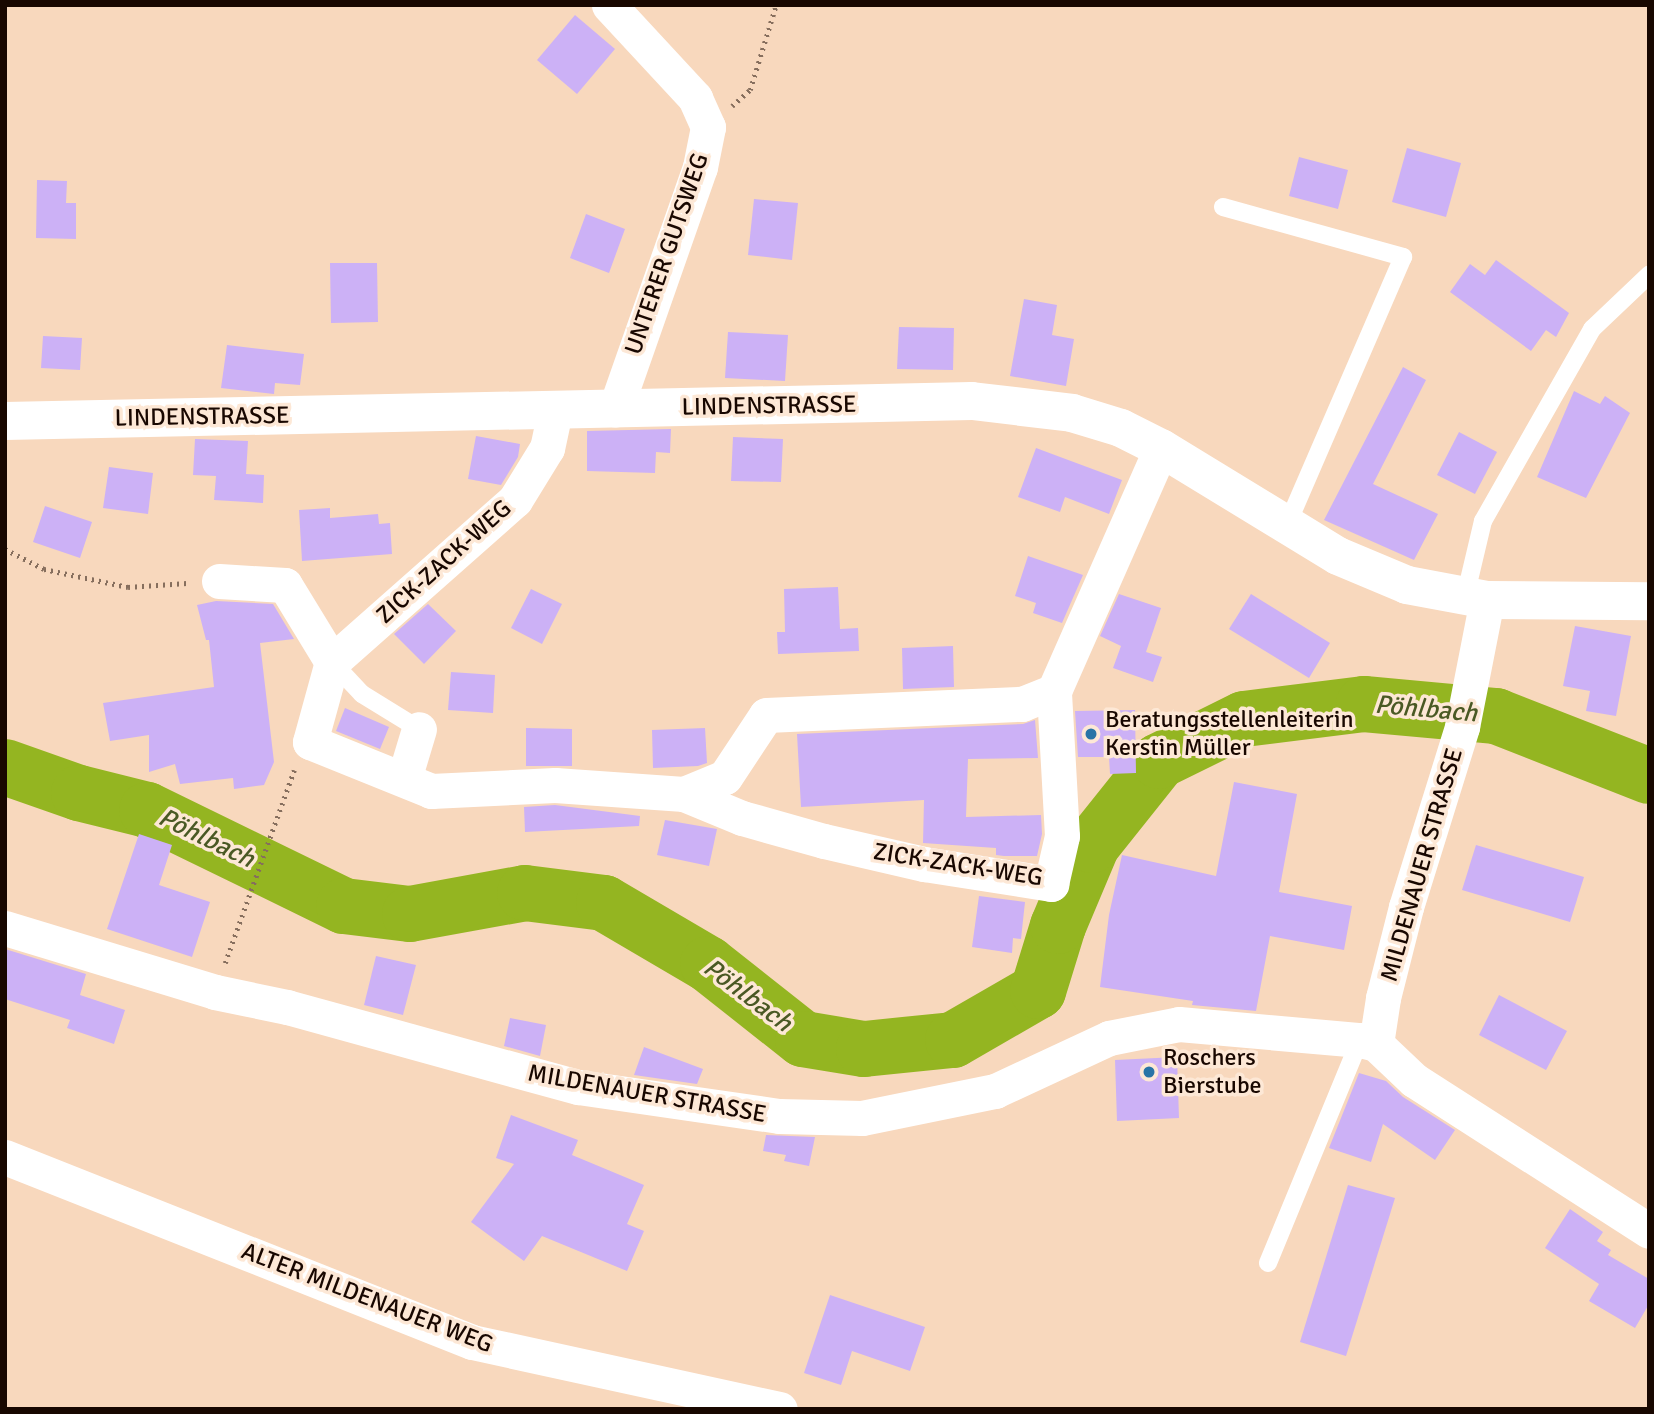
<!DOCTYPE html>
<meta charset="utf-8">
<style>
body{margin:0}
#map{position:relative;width:1654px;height:1414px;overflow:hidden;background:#f8d8bd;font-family:Signika,sans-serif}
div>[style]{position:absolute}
.river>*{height:56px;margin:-28px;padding:0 28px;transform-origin:28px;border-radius:28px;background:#94b521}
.building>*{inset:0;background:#ccb1f6}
.path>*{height:4.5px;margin-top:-2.25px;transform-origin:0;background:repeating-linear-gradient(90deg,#866e5d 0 2px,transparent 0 7px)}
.lane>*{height:18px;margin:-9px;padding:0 9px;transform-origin:9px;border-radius:9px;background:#fff}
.street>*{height:35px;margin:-17.5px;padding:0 17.5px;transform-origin:17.5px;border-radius:17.5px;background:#fff}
.secondary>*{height:38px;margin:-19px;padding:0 19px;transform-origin:19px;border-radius:19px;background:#fff}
.dots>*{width:19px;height:19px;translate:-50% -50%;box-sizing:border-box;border:4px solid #fde8d6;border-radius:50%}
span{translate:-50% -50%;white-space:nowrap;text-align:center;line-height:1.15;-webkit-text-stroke:7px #fde8d6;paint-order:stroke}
.street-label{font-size:24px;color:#180700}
.poi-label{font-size:24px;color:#180700}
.left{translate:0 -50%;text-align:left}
.water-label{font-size:26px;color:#4a5924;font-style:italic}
.frame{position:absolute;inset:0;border:7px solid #180700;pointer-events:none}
</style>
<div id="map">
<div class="river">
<div style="left:5px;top:767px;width:78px;rotate:19.4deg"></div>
<div style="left:79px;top:793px;width:70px;rotate:14deg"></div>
<div style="left:147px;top:810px;width:219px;rotate:26deg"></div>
<div style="left:344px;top:906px;width:66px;rotate:6.9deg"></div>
<div style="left:410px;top:914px;width:117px;rotate:-10.3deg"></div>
<div style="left:525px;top:893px;width:80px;rotate:7.2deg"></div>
<div style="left:604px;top:903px;width:121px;rotate:30.4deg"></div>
<div style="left:708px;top:964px;width:121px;rotate:38.3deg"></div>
<div style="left:803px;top:1039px;width:62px;rotate:9.3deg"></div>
<div style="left:864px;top:1049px;width:89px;rotate:-5.8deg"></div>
<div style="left:953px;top:1040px;width:98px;rotate:-30deg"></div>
<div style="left:1038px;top:991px;width:68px;rotate:-72.9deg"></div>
<div style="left:1058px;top:926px;width:88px;rotate:-67.2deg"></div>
<div style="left:1092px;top:845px;width:107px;rotate:-51.4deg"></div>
<div style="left:1159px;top:761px;width:95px;rotate:-26.3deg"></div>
<div style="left:1244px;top:719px;width:121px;rotate:-7.1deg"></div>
<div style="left:1364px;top:704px;width:133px;rotate:5.2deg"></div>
<div style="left:1496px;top:716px;width:164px;rotate:21.4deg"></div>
</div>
<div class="building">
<div style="clip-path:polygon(575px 15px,615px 49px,577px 94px,537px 60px)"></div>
<div style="clip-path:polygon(1407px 148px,1461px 163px,1446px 217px,1392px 202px)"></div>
<div style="clip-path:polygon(1299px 157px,1348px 170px,1338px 209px,1289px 196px)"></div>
<div style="clip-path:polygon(37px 180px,67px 181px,66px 203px,76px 203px,76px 239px,36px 238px)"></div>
<div style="clip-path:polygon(754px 199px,798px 203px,792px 260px,748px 255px)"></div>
<div style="clip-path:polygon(586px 214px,625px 229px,609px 273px,570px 258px)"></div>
<div style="clip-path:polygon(1496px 260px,1569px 313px,1556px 337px,1546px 330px,1531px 351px,1450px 292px,1470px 264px,1485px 275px)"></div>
<div style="clip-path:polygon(330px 263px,377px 263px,378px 322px,331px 323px)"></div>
<div style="clip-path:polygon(1024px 299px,1057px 305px,1052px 335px,1074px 339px,1066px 386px,1010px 376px)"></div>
<div style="clip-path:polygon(899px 327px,954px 328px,953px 370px,897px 369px)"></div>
<div style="clip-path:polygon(728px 332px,788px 335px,785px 381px,725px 378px)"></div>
<div style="clip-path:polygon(43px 336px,82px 338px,80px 370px,41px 368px)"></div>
<div style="clip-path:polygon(227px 345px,304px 354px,300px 385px,275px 383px,274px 394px,221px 388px)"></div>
<div style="clip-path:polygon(1403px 367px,1426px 380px,1373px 484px,1438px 514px,1414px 560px,1324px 520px)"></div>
<div style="clip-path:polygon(1574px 391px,1600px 404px,1605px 396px,1630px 413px,1586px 498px,1537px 477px)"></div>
<div style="clip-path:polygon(671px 429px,670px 453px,656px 452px,655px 473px,587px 471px,587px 431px)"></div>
<div style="clip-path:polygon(1459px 432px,1497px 452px,1475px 494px,1437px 475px)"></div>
<div style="clip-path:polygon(476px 436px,520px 444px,518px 457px,501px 485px,468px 479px)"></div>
<div style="clip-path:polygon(733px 437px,783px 439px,781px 482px,731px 481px)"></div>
<div style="clip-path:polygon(195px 439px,248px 441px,246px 474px,264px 475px,263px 503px,214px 500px,216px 476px,193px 475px)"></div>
<div style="clip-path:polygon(1036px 448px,1122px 480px,1109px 514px,1065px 497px,1060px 512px,1018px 497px)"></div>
<div style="clip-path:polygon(109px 467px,153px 473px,148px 514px,103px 508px)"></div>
<div style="clip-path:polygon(45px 506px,92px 522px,80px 558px,33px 542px)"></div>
<div style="clip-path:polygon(330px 508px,330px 518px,378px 514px,379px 524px,390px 523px,392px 554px,302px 561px,299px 510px)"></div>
<div style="clip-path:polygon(1028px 556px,1083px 575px,1062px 623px,1033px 613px,1036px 603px,1015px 596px)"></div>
<div style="clip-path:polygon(838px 587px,840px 629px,858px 628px,859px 651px,778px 654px,777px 632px,785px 632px,784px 589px)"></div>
<div style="clip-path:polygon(531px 589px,562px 604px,542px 644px,511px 628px)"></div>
<div style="clip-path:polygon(1119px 594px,1161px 608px,1146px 652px,1162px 657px,1153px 682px,1113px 668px,1121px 646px,1100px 636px)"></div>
<div style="clip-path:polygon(1251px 594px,1330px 643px,1309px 678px,1229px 629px)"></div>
<div style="clip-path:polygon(216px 601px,273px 604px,294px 639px,260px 643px,274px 762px,264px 785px,234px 789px,233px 778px,180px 784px,175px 764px,149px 772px,149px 735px,110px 741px,103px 703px,214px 687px,209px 640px,206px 640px,197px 605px)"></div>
<div style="clip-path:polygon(428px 604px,456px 631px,424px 664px,394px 634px)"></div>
<div style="clip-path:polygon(1575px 626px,1631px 636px,1616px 716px,1586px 711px,1590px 691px,1563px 686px)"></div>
<div style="clip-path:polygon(953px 646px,954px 687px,903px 689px,902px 648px)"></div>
<div style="clip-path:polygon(451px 672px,495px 675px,493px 713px,448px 710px)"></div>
<div style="clip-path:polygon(345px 708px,389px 727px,380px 749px,336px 731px)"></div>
<div style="clip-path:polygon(1135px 710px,1136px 773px,1110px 774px,1109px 757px,1078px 757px,1075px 711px)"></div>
<div style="clip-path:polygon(1035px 720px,1038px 758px,968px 759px,966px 817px,1041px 815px,1042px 834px,1037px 856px,1004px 856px,996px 855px,996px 848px,923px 843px,924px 800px,801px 807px,797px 734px,1023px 724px)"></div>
<div style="clip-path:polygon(526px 728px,572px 729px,572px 766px,526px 766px)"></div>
<div style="clip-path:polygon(705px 728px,707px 763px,698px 766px,653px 768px,652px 730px)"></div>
<div style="clip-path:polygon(1234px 782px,1297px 794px,1279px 892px,1352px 906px,1344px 950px,1270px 936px,1256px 1011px,1192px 1005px,1193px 1001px,1100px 987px,1109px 915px,1122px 855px,1216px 876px)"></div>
<div style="clip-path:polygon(555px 805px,640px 816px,639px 826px,525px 832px,524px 807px)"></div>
<div style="clip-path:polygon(665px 820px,717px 829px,709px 866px,657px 855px)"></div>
<div style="clip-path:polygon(139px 834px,172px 845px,159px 885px,210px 902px,192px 957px,107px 929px)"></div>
<div style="clip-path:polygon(1476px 845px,1584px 877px,1570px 922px,1462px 890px)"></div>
<div style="clip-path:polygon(979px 896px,1025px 902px,1021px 939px,1013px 938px,1012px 953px,972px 947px)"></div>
<div style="clip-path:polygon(5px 949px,86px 974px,80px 995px,125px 1010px,114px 1044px,67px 1028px,70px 1020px,5px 999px)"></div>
<div style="clip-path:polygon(376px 956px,416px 965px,403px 1015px,364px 1005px)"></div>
<div style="clip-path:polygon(1499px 995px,1567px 1031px,1546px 1070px,1479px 1035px)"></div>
<div style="clip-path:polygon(510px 1018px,546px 1025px,540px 1056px,504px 1046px)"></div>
<div style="clip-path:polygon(644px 1047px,703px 1069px,697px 1084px,634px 1075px)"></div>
<div style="clip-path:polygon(1177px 1057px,1179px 1118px,1117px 1121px,1115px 1060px)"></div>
<div style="clip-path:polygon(1359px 1073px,1386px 1081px,1403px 1097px,1455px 1130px,1435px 1160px,1383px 1124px,1371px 1162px,1329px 1148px)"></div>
<div style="clip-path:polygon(511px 1115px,578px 1140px,572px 1155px,644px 1185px,627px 1224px,644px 1231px,627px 1271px,542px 1236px,524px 1261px,471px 1222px,514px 1164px,496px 1158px)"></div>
<div style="clip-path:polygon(766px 1135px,815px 1137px,809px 1166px,784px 1161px,786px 1155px,763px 1151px)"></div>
<div style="clip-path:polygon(1348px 1185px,1395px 1198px,1346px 1356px,1300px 1342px)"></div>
<div style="clip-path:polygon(1570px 1209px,1603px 1232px,1597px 1241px,1611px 1250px,1608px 1255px,1649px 1279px,1649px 1304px,1635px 1328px,1589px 1301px,1599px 1284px,1545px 1248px)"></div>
<div style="clip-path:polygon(830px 1295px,925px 1327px,910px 1371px,852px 1351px,841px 1385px,804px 1373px)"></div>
</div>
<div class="path">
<div style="left:732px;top:106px;width:24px;rotate:-42deg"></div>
<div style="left:750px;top:90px;width:89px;rotate:-73deg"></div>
<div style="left:5px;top:549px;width:44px;rotate:27.1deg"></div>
<div style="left:44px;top:569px;width:86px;rotate:12.1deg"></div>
<div style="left:128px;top:587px;width:59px;rotate:-3.9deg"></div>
<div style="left:225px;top:963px;width:205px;rotate:-70.3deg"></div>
</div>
<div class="lane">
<div style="left:1223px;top:207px;width:187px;rotate:15.5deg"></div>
<div style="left:1403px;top:257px;width:292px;rotate:113.4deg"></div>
<div style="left:1465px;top:597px;width:78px;rotate:-76.7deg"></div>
<div style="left:1483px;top:521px;width:221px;rotate:-60.4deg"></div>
<div style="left:1592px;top:329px;width:79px;rotate:-43.5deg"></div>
<div style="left:332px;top:662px;width:44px;rotate:46.8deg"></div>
<div style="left:362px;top:694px;width:67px;rotate:31.6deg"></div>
<div style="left:1268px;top:1263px;width:241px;rotate:-67.6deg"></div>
</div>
<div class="street">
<div style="left:609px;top:5px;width:127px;rotate:47.2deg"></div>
<div style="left:695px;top:98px;width:32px;rotate:66deg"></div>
<div style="left:708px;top:127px;width:41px;rotate:101.3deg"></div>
<div style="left:700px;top:167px;width:257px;rotate:109.3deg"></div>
<div style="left:555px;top:411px;width:38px;rotate:102deg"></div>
<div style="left:547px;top:448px;width:61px;rotate:121.6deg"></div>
<div style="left:515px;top:500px;width:244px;rotate:138.5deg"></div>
<div style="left:332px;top:662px;width:83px;rotate:105.4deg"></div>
<div style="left:310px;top:742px;width:131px;rotate:22deg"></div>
<div style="left:431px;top:791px;width:124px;rotate:-2.8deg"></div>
<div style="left:555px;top:785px;width:129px;rotate:4deg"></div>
<div style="left:684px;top:794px;width:63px;rotate:22.5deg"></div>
<div style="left:742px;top:818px;width:85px;rotate:15.7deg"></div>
<div style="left:824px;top:841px;width:103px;rotate:13deg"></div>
<div style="left:924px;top:864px;width:129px;rotate:8.9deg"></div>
<div style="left:1051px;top:884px;width:49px;rotate:-77.1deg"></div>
<div style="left:1062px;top:836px;width:145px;rotate:-93.2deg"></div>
<div style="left:219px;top:581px;width:66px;rotate:3.5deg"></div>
<div style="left:285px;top:585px;width:90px;rotate:58.6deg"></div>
<div style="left:404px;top:779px;width:52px;rotate:-73.3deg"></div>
<div style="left:684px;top:794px;width:44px;rotate:-22.5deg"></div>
<div style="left:725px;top:777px;width:74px;rotate:-56.5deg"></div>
<div style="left:766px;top:715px;width:256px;rotate:-2.5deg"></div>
<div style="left:1022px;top:704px;width:35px;rotate:-22deg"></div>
<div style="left:1054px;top:691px;width:266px;rotate:-66.2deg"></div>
<div style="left:5px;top:928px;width:220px;rotate:16.9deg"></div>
<div style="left:215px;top:992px;width:74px;rotate:11.8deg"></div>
<div style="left:287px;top:1007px;width:302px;rotate:15.4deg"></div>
<div style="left:578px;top:1087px;width:203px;rotate:8.2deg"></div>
<div style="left:779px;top:1116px;width:83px;rotate:1.4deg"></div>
<div style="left:862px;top:1118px;width:136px;rotate:-11.5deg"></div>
<div style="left:995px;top:1091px;width:126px;rotate:-24.9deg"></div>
<div style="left:1109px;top:1038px;width:71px;rotate:-11.3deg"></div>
<div style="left:1179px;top:1024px;width:182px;rotate:5.1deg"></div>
<div style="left:1360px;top:1040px;width:16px;rotate:14deg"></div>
<div style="left:1376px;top:1044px;width:52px;rotate:43.5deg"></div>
<div style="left:1414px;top:1080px;width:279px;rotate:32.7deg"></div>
<div style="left:1376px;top:1044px;width:47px;rotate:-81.3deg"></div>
<div style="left:1383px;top:998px;width:94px;rotate:-75.8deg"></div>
<div style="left:1406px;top:907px;width:189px;rotate:-72.7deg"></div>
<div style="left:1462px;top:727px;width:129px;rotate:-78.9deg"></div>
<div style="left:5px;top:1157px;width:502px;rotate:21.61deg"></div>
<div style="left:472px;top:1342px;width:315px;rotate:12.3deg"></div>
</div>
<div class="secondary">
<div style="left:5px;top:421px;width:967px;rotate:-1.18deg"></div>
<div style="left:972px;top:401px;width:101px;rotate:6.8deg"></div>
<div style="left:1072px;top:413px;width:51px;rotate:17deg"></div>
<div style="left:1121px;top:428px;width:45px;rotate:26.6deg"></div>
<div style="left:1161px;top:448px;width:207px;rotate:31.4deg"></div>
<div style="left:1338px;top:556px;width:75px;rotate:22.8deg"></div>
<div style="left:1407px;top:585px;width:81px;rotate:10.6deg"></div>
<div style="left:1487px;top:600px;width:162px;rotate:0.4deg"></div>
</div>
<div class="dots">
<div style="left:1091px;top:734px;background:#2874a7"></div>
<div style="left:1149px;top:1072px;background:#2874a7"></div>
</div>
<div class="street-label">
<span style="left:667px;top:254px;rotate:-71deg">UNTERER GUTSWEG</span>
<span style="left:769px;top:406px;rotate:-1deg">LINDENSTRASSE</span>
<span style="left:202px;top:417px;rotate:-1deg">LINDENSTRASSE</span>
<span style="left:444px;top:562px;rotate:-42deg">ZICK-ZACK-WEG</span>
<span style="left:958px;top:865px;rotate:9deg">ZICK-ZACK-WEG</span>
<span style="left:1422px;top:865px;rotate:-74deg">MILDENAUER STRASSE</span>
<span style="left:647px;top:1094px;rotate:10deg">MILDENAUER STRASSE</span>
<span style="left:367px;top:1298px;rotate:21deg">ALTER MILDENAUER WEG</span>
</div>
<div class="poi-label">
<span class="left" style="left:1105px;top:734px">Beratungsstellenleiterin<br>Kerstin Müller</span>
<span class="left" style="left:1163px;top:1072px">Roschers<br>Bierstube</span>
</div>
<div class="water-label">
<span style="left:1426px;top:710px;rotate:5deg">Pöhlbach</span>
<span style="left:206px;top:839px;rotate:26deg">Pöhlbach</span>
<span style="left:747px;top:996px;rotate:37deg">Pöhlbach</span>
</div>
<div class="frame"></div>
</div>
